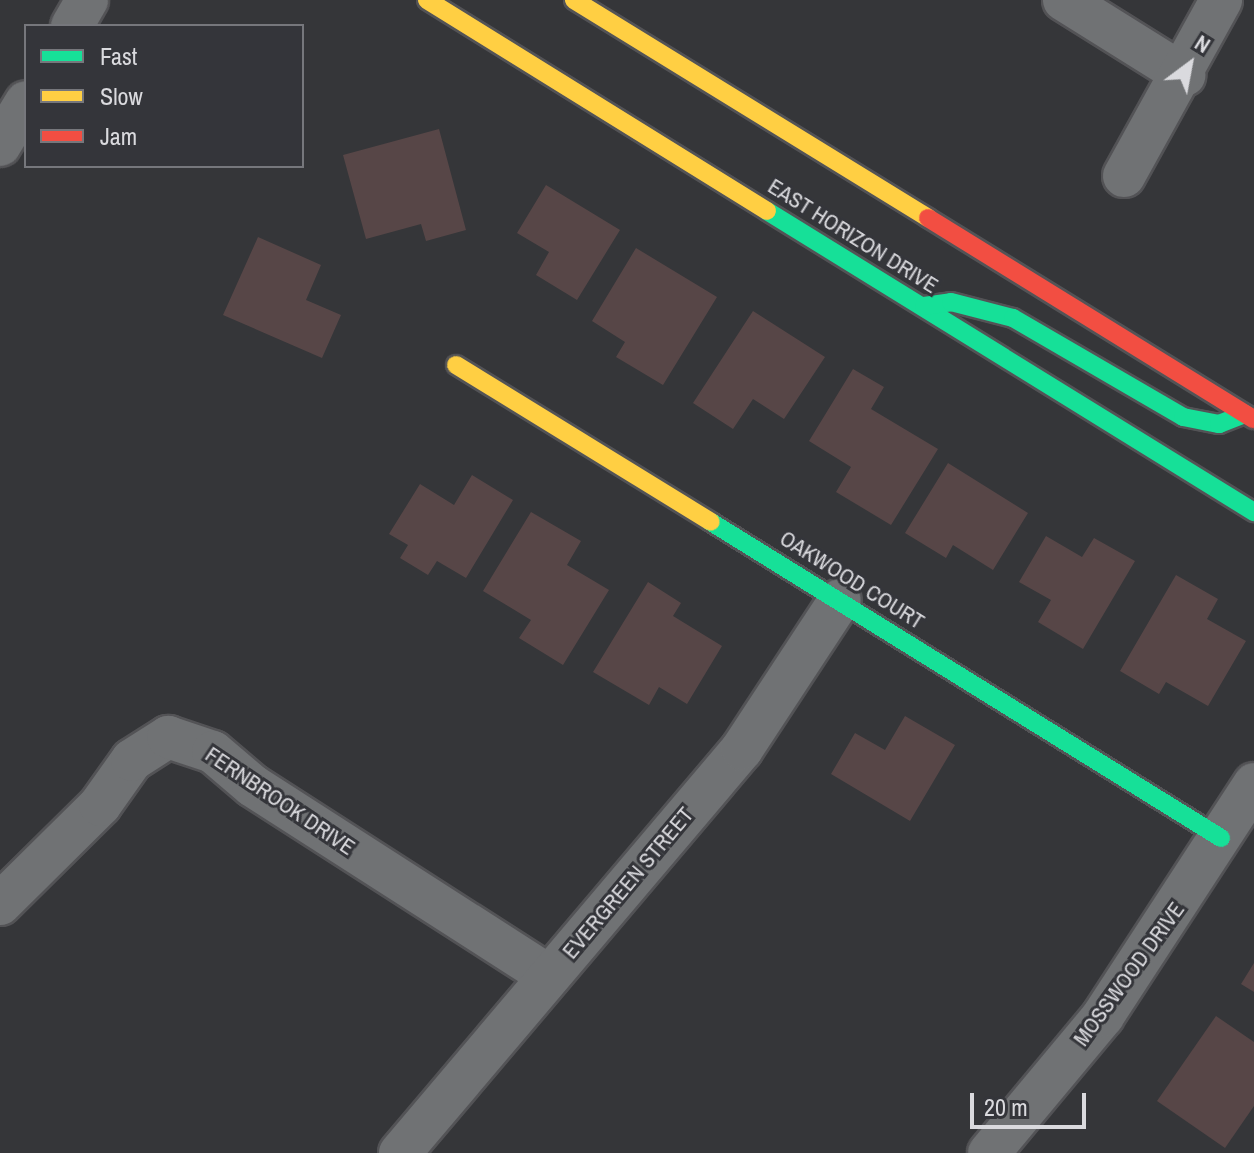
<!DOCTYPE html>
<style>
body{margin:0}
#map{position:relative;width:1254px;height:1153px;overflow:hidden;background:#353639;font-family:"Archivo Narrow",sans-serif}
div>[style]{position:absolute}
.building>*{inset:0;background:#574647}
.roads{filter:drop-shadow(2px 0 #535356) drop-shadow(-2px 0 #535356) drop-shadow(0 2px #535356) drop-shadow(0 -2px #535356)}
.street>*{height:42px;margin:-21px;padding:0 21px;transform-origin:21px;border-radius:21px;background:#707274}
.fast>*{height:18px;margin:-9px;padding:0 9px;transform-origin:9px;border-radius:9px;background:#16e098}
.slow>*{height:18px;margin:-9px;padding:0 9px;transform-origin:9px;border-radius:9px;background:#ffcf43}
.jam>*{height:18px;margin:-9px;padding:0 9px;transform-origin:9px;border-radius:9px;background:#f24e42}
span{translate:-50% -50%;white-space:nowrap;text-align:center;line-height:1.15;-webkit-text-stroke:6px #34353a;paint-order:stroke}
.street-label{font-size:22px;color:#dadade}
.legend{position:absolute;left:24px;top:24px;width:280px;height:144px;box-sizing:border-box;background:#34353a;border:2px solid #76777c;margin:0;padding:10px 14px;list-style:none;font-size:24px;color:#dadade}
.legend li{display:flex;align-items:center;gap:16px;height:40px}
.legend b{width:40px;border:2px solid #76777c}
.north{position:absolute;left:1150px;top:24px;width:80px;height:80px;-webkit-text-stroke:6px #34353a;paint-order:stroke;rotate:32deg;font-size:22px;font-weight:700;line-height:32px;text-align:center;color:#dadade}
.north::after{content:'';display:block;margin:auto;width:28px;height:36px;background:#dadade;clip-path:polygon(50% 0,100% 100%,50% 72%,0 100%)}
.scale{position:absolute;left:970px;top:1093px;width:116px;height:36px;box-sizing:border-box;border:4px solid #dadade;border-top:0;padding-left:10px;font-size:24px;line-height:28px;white-space:nowrap;color:#dadade;-webkit-text-stroke:6px #34353a;paint-order:stroke}
</style>
<div id="map">
<div class="building">
<div style="clip-path:polygon(439px 129px,466px 230px,426px 241px,421px 224px,366px 239px,343px 155px)"></div>
<div style="clip-path:polygon(546px 185px,620px 230px,577px 300px,536px 275px,549px 252px,517px 233px)"></div>
<div style="clip-path:polygon(258px 237px,321px 265px,306px 300px,341px 315px,322px 358px,223px 315px)"></div>
<div style="clip-path:polygon(636px 248px,717px 297px,663px 385px,616px 357px,625px 342px,592px 321px)"></div>
<div style="clip-path:polygon(753px 311px,825px 357px,784px 419px,753px 399px,733px 429px,693px 403px)"></div>
<div style="clip-path:polygon(853px 369px,884px 387px,871px 409px,938px 449px,891px 525px,836px 492px,851px 467px,809px 441px)"></div>
<div style="clip-path:polygon(948px 463px,1028px 513px,993px 570px,953px 545px,946px 558px,905px 533px)"></div>
<div style="clip-path:polygon(472px 475px,513px 500px,466px 578px,437px 561px,428px 575px,400px 558px,408px 545px,389px 534px,420px 484px,454px 505px)"></div>
<div style="clip-path:polygon(531px 512px,581px 541px,567px 565px,609px 590px,563px 665px,519px 638px,531px 620px,483px 591px)"></div>
<div style="clip-path:polygon(1046px 536px,1082px 557px,1094px 538px,1135px 561px,1083px 649px,1038px 622px,1051px 600px,1019px 582px)"></div>
<div style="clip-path:polygon(1176px 575px,1218px 599px,1207px 619px,1246px 641px,1208px 706px,1166px 682px,1159px 694px,1120px 671px)"></div>
<div style="clip-path:polygon(648px 582px,681px 603px,673px 616px,722px 646px,687px 704px,659px 687px,649px 705px,593px 672px)"></div>
<div style="clip-path:polygon(905px 716px,955px 745px,910px 821px,831px 774px,855px 733px,885px 750px)"></div>
<div style="clip-path:polygon(1254px 963px,1254px 992px,1241px 984px)"></div>
<div style="clip-path:polygon(1216px 1016px,1254px 1042px,1254px 1106px,1225px 1148px,1157px 1101px)"></div>
</div>
<div class="roads">
<div class="street">
<div style="left:1064px;top:0;width:142px;rotate:32deg"></div>
<div style="left:72px;top:26px;width:30px;rotate:-60deg"></div>
<div style="left:0;top:145px;width:50px;rotate:-58.8deg"></div>
<div style="left:1124px;top:176px;width:201px;rotate:-61.1deg"></div>
<div style="left:0;top:904px;width:141px;rotate:-44.7deg"></div>
<div style="left:100px;top:805px;width:55px;rotate:-54.6deg"></div>
<div style="left:132px;top:760px;width:43px;rotate:-32.6deg"></div>
<div style="left:168px;top:737px;width:47px;rotate:18.4deg"></div>
<div style="left:213px;top:752px;width:52px;rotate:40.4deg"></div>
<div style="left:253px;top:786px;width:352px;rotate:32.7deg"></div>
<div style="left:400px;top:1153px;width:529px;rotate:-49.75deg"></div>
<div style="left:742px;top:749px;width:178px;rotate:-56.7deg"></div>
<div style="left:989px;top:1153px;width:178px;rotate:-50.2deg"></div>
<div style="left:1103px;top:1016px;width:277px;rotate:-56.9deg"></div>
</div>
<div class="fast">
<div style="left:767px;top:211px;width:573px;rotate:31.72deg"></div>
<div style="left:924px;top:306px;width:27px;rotate:-8deg"></div>
<div style="left:951px;top:302px;width:64px;rotate:14.5deg"></div>
<div style="left:1013px;top:318px;width:197px;rotate:30.2deg"></div>
<div style="left:1183px;top:417px;width:37px;rotate:11deg"></div>
<div style="left:1219px;top:424px;width:28px;rotate:-21deg"></div>
<div style="left:711px;top:522px;width:600px;rotate:31.78deg"></div>
</div>
<div class="slow">
<div style="left:427px;top:0;width:400px;rotate:31.8deg"></div>
<div style="left:574px;top:0;width:416px;rotate:31.6deg"></div>
<div style="left:456px;top:365px;width:299px;rotate:31.6deg"></div>
</div>
<div class="jam">
<div style="left:928px;top:218px;width:383px;rotate:31.7deg"></div>
</div>
</div>
<div class="street-label">
<span style="left:853px;top:236px;rotate:32deg">EAST HORIZON DRIVE</span>
<span style="left:852px;top:580px;rotate:32deg">OAKWOOD COURT</span>
<span style="left:280px;top:801px;rotate:34deg">FERNBROOK DRIVE</span>
<span style="left:628px;top:883px;rotate:-50deg">EVERGREEN STREET</span>
<span style="left:1129px;top:974px;rotate:-54deg">MOSSWOOD DRIVE</span>
</div>
<ul class="legend">
<li><b style="height:10px;background:#16e098"></b>Fast</li>
<li><b style="height:10px;background:#ffcf43"></b>Slow</li>
<li><b style="height:10px;background:#f24e42"></b>Jam</li>
</ul>
<div class="north">N</div>
<div class="scale">20 m</div>
</div>
